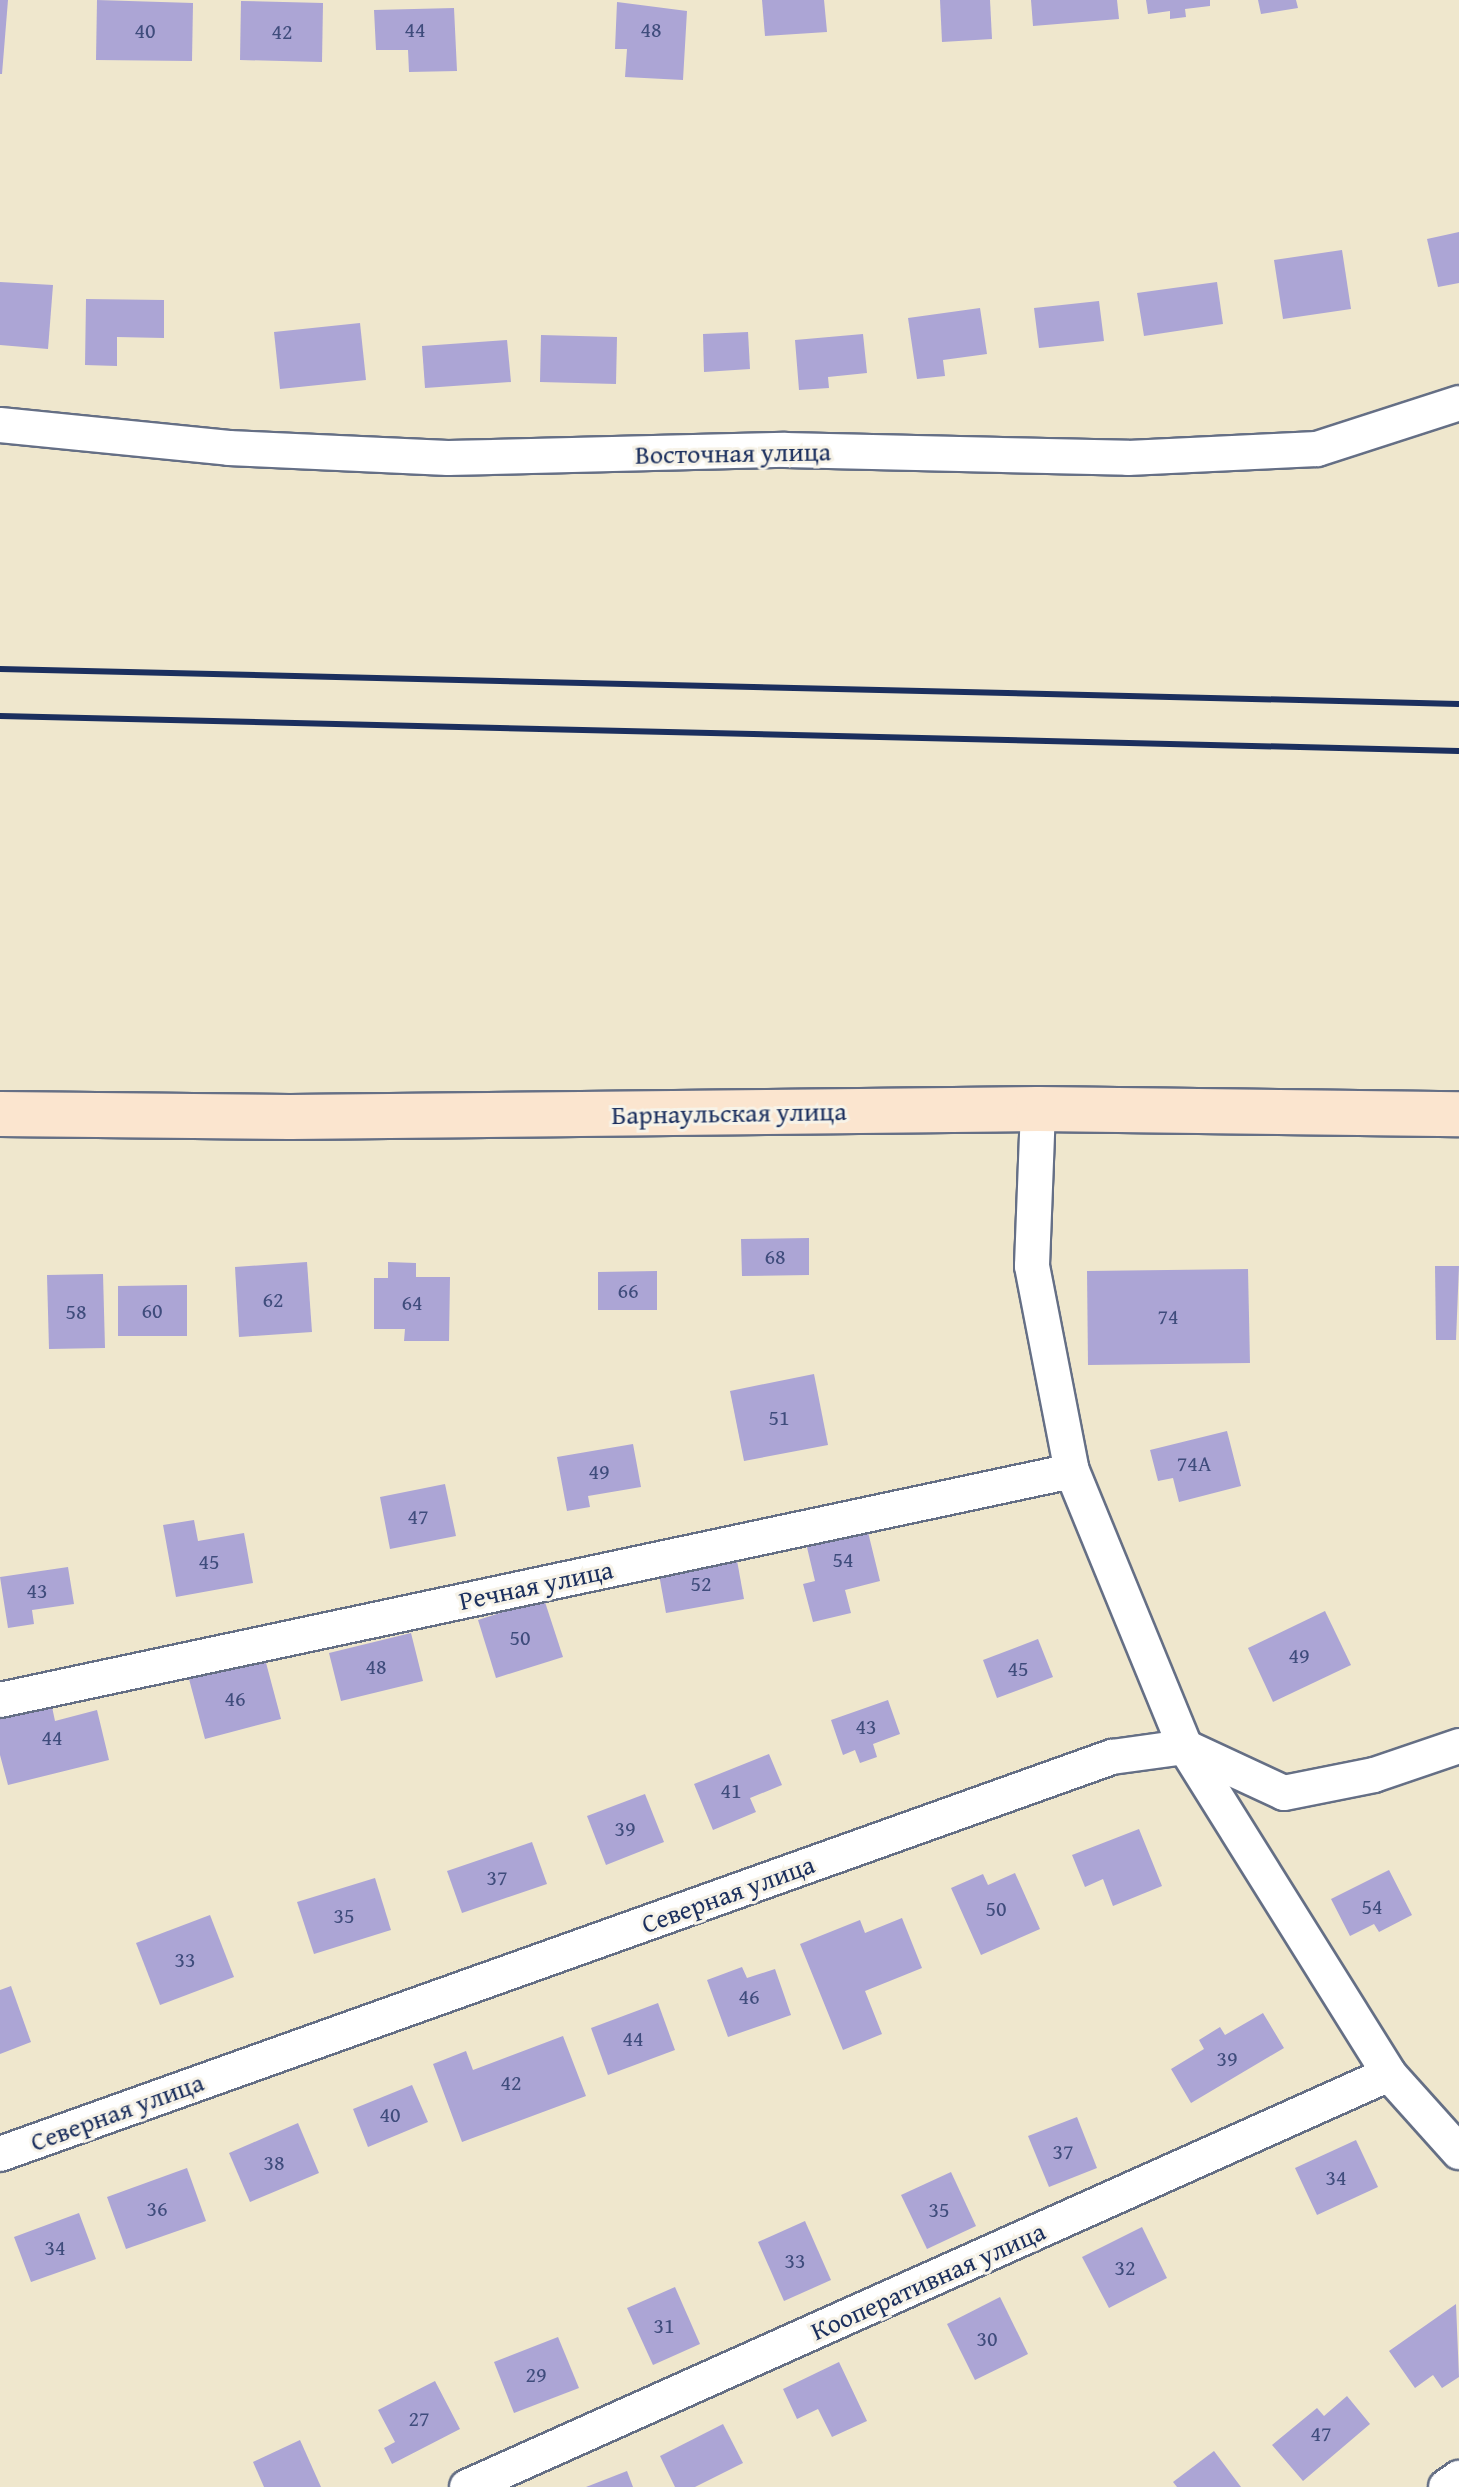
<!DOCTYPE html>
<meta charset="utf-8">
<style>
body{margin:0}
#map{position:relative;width:1459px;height:2487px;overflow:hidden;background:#efe7cd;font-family:"Gentium Book Plus",serif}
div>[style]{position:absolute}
.building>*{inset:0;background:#aca5d5}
.roads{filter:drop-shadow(2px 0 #656f85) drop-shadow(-2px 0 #656f85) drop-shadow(0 2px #656f85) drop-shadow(0 -2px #656f85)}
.street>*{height:34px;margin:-17px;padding:0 17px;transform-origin:17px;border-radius:17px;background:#fff}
.secondary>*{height:44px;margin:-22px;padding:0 22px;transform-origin:22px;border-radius:22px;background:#fbe5cf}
.rail>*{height:6px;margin:-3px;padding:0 3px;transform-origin:3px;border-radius:3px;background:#1b2f5e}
span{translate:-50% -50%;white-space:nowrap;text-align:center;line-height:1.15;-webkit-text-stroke:6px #f7f3e8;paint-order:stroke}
.number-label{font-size:22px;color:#3f4c7c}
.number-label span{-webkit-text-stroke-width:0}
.street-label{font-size:26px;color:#1b2f5e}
</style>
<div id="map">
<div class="building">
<div style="clip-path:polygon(0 0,8px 0,2px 74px,0 74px)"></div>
<div style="clip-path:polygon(97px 0,193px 3px,192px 61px,96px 60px)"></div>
<div style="clip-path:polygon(762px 0,824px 0,827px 32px,765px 36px)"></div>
<div style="clip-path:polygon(940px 0,990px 0,992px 39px,942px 42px)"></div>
<div style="clip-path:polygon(1031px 0,1117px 0,1119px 19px,1033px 26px)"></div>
<div style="clip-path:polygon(1146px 0,1210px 0,1210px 6px,1185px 9px,1186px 17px,1170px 19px,1170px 11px,1148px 14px)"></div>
<div style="clip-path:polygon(1258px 0,1296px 0,1298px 8px,1261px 14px)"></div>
<div style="clip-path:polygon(241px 1px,323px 3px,322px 62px,240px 60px)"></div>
<div style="clip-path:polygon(617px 2px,687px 11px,683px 80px,625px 77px,627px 49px,615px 49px)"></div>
<div style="clip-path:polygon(454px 8px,457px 71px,409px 72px,408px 50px,376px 50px,374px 10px)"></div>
<div style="clip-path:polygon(1459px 232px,1459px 283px,1438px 287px,1427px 239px)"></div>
<div style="clip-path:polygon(1342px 250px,1351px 309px,1283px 319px,1274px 260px)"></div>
<div style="clip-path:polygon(0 282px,53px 285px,48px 349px,0 345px)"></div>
<div style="clip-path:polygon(1217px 282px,1223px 324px,1144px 336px,1137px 293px)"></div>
<div style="clip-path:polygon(86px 299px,164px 300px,164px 338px,117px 337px,117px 366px,85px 365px)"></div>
<div style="clip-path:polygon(1099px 301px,1104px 341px,1039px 348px,1034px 308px)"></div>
<div style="clip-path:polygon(980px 308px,987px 354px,943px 360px,945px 376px,917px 379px,908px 318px)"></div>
<div style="clip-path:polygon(360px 323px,366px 380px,280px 389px,274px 332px)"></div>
<div style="clip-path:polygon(748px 332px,750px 369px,704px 372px,703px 334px)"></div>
<div style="clip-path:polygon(863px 334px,867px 373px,828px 377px,829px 388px,799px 390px,795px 340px)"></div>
<div style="clip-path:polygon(541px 335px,617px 337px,616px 384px,540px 382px)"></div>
<div style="clip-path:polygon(507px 340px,511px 382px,425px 388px,422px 346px)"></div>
<div style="clip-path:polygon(809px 1238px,809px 1275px,742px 1276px,741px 1239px)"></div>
<div style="clip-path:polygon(307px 1262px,312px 1332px,239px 1337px,235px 1267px)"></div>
<div style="clip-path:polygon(388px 1262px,416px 1263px,416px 1277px,450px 1277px,449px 1341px,404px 1341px,405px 1329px,374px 1329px,374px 1278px,388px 1278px)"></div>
<div style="clip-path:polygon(1435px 1266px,1459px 1266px,1456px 1340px,1436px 1340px)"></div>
<div style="clip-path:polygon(1248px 1269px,1250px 1363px,1088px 1365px,1087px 1271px)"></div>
<div style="clip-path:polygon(657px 1271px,657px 1310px,598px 1310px,598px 1272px)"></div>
<div style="clip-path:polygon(103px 1274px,105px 1348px,49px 1349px,47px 1275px)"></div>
<div style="clip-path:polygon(187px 1285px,187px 1336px,118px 1336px,118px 1286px)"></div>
<div style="clip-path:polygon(814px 1374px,828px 1445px,744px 1461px,730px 1391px)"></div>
<div style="clip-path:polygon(1227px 1431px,1241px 1486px,1179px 1502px,1173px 1478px,1158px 1481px,1150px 1450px)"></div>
<div style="clip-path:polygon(633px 1444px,641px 1487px,588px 1496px,590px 1507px,567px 1511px,557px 1457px)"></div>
<div style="clip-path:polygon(445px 1484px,456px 1536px,390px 1549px,380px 1497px)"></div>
<div style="clip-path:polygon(194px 1520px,198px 1541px,244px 1533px,253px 1583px,176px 1597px,163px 1525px)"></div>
<div style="clip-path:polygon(866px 1524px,880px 1581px,845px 1590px,851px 1613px,813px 1622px,803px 1584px,815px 1581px,805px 1539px)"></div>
<div style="clip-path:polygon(736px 1555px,744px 1599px,666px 1613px,658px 1569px)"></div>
<div style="clip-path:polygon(68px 1567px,74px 1604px,32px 1610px,34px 1624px,8px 1628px,0 1577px)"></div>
<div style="clip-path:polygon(544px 1599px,563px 1657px,496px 1678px,478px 1620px)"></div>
<div style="clip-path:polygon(1325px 1611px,1351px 1665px,1273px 1702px,1248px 1648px)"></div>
<div style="clip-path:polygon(411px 1633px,423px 1681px,341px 1701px,329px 1653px)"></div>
<div style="clip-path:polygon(1038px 1639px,1053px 1677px,997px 1698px,983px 1660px)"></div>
<div style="clip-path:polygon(265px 1659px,281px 1719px,205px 1739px,189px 1679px)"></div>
<div style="clip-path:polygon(888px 1700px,900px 1734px,873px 1744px,877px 1757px,860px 1763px,855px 1750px,843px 1755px,831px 1720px)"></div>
<div style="clip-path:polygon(51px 1702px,55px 1721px,97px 1710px,109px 1760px,8px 1785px,0 1755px,0 1715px)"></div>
<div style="clip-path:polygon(769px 1754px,782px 1785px,750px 1798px,756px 1812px,713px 1830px,694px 1784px)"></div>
<div style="clip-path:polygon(645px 1794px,664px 1842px,606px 1865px,587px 1816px)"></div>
<div style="clip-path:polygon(1139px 1829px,1162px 1886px,1113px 1906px,1103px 1879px,1085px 1887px,1072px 1855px)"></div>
<div style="clip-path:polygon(532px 1842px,547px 1884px,462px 1913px,447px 1871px)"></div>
<div style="clip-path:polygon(1389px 1870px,1412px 1915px,1379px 1932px,1374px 1924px,1350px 1936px,1331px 1899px)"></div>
<div style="clip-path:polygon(1015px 1873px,1040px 1929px,981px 1955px,951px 1888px,983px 1874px,988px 1885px)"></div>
<div style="clip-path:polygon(375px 1878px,391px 1930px,314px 1954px,297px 1902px)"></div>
<div style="clip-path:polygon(210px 1915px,234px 1977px,160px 2005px,136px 1943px)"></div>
<div style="clip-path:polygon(902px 1918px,922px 1968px,865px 1991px,882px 2034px,843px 2050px,800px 1944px,860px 1920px,865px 1933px)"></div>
<div style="clip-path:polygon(742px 1967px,747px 1978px,775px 1969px,791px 2015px,728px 2037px,707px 1980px)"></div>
<div style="clip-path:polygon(11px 1986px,31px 2042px,0 2054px,0 1990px)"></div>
<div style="clip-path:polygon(658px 2003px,675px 2050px,608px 2075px,591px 2028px)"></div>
<div style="clip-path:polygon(1263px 2013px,1284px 2048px,1191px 2103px,1171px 2069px,1204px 2049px,1199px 2040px,1220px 2027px,1225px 2035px)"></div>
<div style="clip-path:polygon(563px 2036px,586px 2096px,462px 2142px,433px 2064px,466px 2051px,473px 2070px)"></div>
<div style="clip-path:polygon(412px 2085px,428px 2122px,368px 2147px,353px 2109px)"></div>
<div style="clip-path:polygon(1077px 2117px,1097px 2168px,1049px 2187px,1028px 2136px)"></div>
<div style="clip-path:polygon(298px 2123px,319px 2173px,250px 2202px,229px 2153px)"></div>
<div style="clip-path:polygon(1356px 2140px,1378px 2187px,1317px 2215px,1295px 2168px)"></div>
<div style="clip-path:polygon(187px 2168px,206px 2221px,126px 2249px,107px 2197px)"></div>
<div style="clip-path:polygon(951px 2172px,976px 2226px,927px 2249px,901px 2195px)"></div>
<div style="clip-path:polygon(79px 2213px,96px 2259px,31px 2282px,14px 2237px)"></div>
<div style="clip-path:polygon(805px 2221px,831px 2280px,784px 2301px,758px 2242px)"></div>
<div style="clip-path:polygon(1142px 2227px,1167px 2278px,1109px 2308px,1082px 2257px)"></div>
<div style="clip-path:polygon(675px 2287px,700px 2344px,653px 2365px,627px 2308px)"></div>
<div style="clip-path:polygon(1000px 2297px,1028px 2354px,975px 2380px,947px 2324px)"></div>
<div style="clip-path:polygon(1456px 2304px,1459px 2377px,1442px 2388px,1433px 2375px,1415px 2388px,1389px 2351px)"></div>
<div style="clip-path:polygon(558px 2337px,579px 2388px,514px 2413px,494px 2362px)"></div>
<div style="clip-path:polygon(839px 2362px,867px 2421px,832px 2437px,818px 2409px,797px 2419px,783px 2389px)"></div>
<div style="clip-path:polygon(435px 2381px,460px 2429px,392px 2464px,384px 2448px,395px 2442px,378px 2410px)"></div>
<div style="clip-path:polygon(1347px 2396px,1370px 2424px,1303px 2481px,1272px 2445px,1317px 2408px,1324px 2416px)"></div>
<div style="clip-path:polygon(723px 2424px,743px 2463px,695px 2487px,675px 2487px,660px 2456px)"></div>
<div style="clip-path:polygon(300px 2440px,321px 2487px,264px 2487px,253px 2462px)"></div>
<div style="clip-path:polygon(1214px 2451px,1241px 2487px,1177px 2487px,1173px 2482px)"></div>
<div style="clip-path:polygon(627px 2471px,633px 2487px,586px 2487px)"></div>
</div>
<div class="roads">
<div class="street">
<div style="left:0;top:425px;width:230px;rotate:5.7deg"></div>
<div style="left:229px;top:448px;width:219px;rotate:2.6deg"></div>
<div style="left:448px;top:458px;width:337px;rotate:-1.4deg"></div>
<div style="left:785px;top:450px;width:343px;rotate:1.3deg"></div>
<div style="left:1128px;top:458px;width:189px;rotate:-2.7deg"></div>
<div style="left:1317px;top:449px;width:149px;rotate:-17.9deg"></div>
<div style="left:1038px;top:1109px;width:157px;rotate:92.2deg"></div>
<div style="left:1032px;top:1266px;width:209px;rotate:79deg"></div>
<div style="left:1072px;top:1471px;width:298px;rotate:67.7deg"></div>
<div style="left:1185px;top:1747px;width:385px;rotate:58deg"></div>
<div style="left:1389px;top:2074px;width:105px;rotate:48.1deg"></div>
<div style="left:0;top:1700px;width:1096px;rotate:-12.06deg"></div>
<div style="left:0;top:2154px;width:1181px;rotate:-19.65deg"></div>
<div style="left:1112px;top:1757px;width:74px;rotate:-7.8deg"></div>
<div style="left:1185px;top:1747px;width:109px;rotate:24.9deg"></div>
<div style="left:1284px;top:1793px;width:92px;rotate:-11.3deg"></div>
<div style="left:1374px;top:1775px;width:90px;rotate:-18.8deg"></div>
<div style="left:467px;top:2487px;width:1010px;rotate:-24.13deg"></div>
<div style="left:1446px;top:2487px;width:16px;rotate:-35deg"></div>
</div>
<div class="secondary">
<div style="left:0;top:1114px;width:290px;rotate:0.6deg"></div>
<div style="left:290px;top:1117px;width:748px;rotate:-0.61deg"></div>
<div style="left:1038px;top:1109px;width:421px;rotate:0.7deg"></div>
</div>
</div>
<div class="rail">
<div style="left:0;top:669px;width:1459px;rotate:1.37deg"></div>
<div style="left:0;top:716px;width:1459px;rotate:1.37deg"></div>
</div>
<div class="number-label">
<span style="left:415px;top:30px">44</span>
<span style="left:651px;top:30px">48</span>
<span style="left:145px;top:31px">40</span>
<span style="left:282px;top:32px">42</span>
<span style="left:775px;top:1257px">68</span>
<span style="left:628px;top:1291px">66</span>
<span style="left:273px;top:1300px">62</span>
<span style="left:412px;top:1303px">64</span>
<span style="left:152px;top:1311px">60</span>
<span style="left:76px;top:1312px">58</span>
<span style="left:1168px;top:1317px">74</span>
<span style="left:779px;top:1418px">51</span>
<span style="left:1194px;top:1464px">74А</span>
<span style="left:599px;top:1472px">49</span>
<span style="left:418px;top:1517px">47</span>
<span style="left:843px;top:1560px">54</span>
<span style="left:209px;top:1562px">45</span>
<span style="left:701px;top:1584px">52</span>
<span style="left:37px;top:1591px">43</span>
<span style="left:520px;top:1638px">50</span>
<span style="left:1299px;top:1656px">49</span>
<span style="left:376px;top:1667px">48</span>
<span style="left:1018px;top:1669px">45</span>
<span style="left:235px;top:1699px">46</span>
<span style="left:866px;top:1727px">43</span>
<span style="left:52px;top:1738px">44</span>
<span style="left:731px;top:1791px">41</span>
<span style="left:625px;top:1829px">39</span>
<span style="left:497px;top:1878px">37</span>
<span style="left:1372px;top:1907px">54</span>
<span style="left:996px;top:1909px">50</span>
<span style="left:344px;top:1916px">35</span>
<span style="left:185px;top:1960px">33</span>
<span style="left:749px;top:1997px">46</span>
<span style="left:633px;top:2039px">44</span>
<span style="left:1227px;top:2059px">39</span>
<span style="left:511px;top:2083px">42</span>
<span style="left:390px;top:2115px">40</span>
<span style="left:1063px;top:2152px">37</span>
<span style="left:274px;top:2163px">38</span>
<span style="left:1336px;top:2178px">34</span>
<span style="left:157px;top:2209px">36</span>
<span style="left:939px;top:2210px">35</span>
<span style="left:55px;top:2248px">34</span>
<span style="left:795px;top:2261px">33</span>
<span style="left:1125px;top:2268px">32</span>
<span style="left:664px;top:2326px">31</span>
<span style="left:987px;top:2339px">30</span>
<span style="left:536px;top:2375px">29</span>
<span style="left:419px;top:2419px">27</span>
<span style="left:1321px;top:2434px">47</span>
</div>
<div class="street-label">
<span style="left:733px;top:453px;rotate:-1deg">Восточная улица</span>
<span style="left:729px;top:1113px;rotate:-1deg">Барнаульская улица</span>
<span style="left:536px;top:1585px;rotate:-12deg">Речная улица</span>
<span style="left:728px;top:1894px;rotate:-20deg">Северная улица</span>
<span style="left:117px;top:2112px;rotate:-20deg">Северная улица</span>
<span style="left:928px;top:2281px;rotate:-24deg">Кооперативная улица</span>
</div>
</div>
